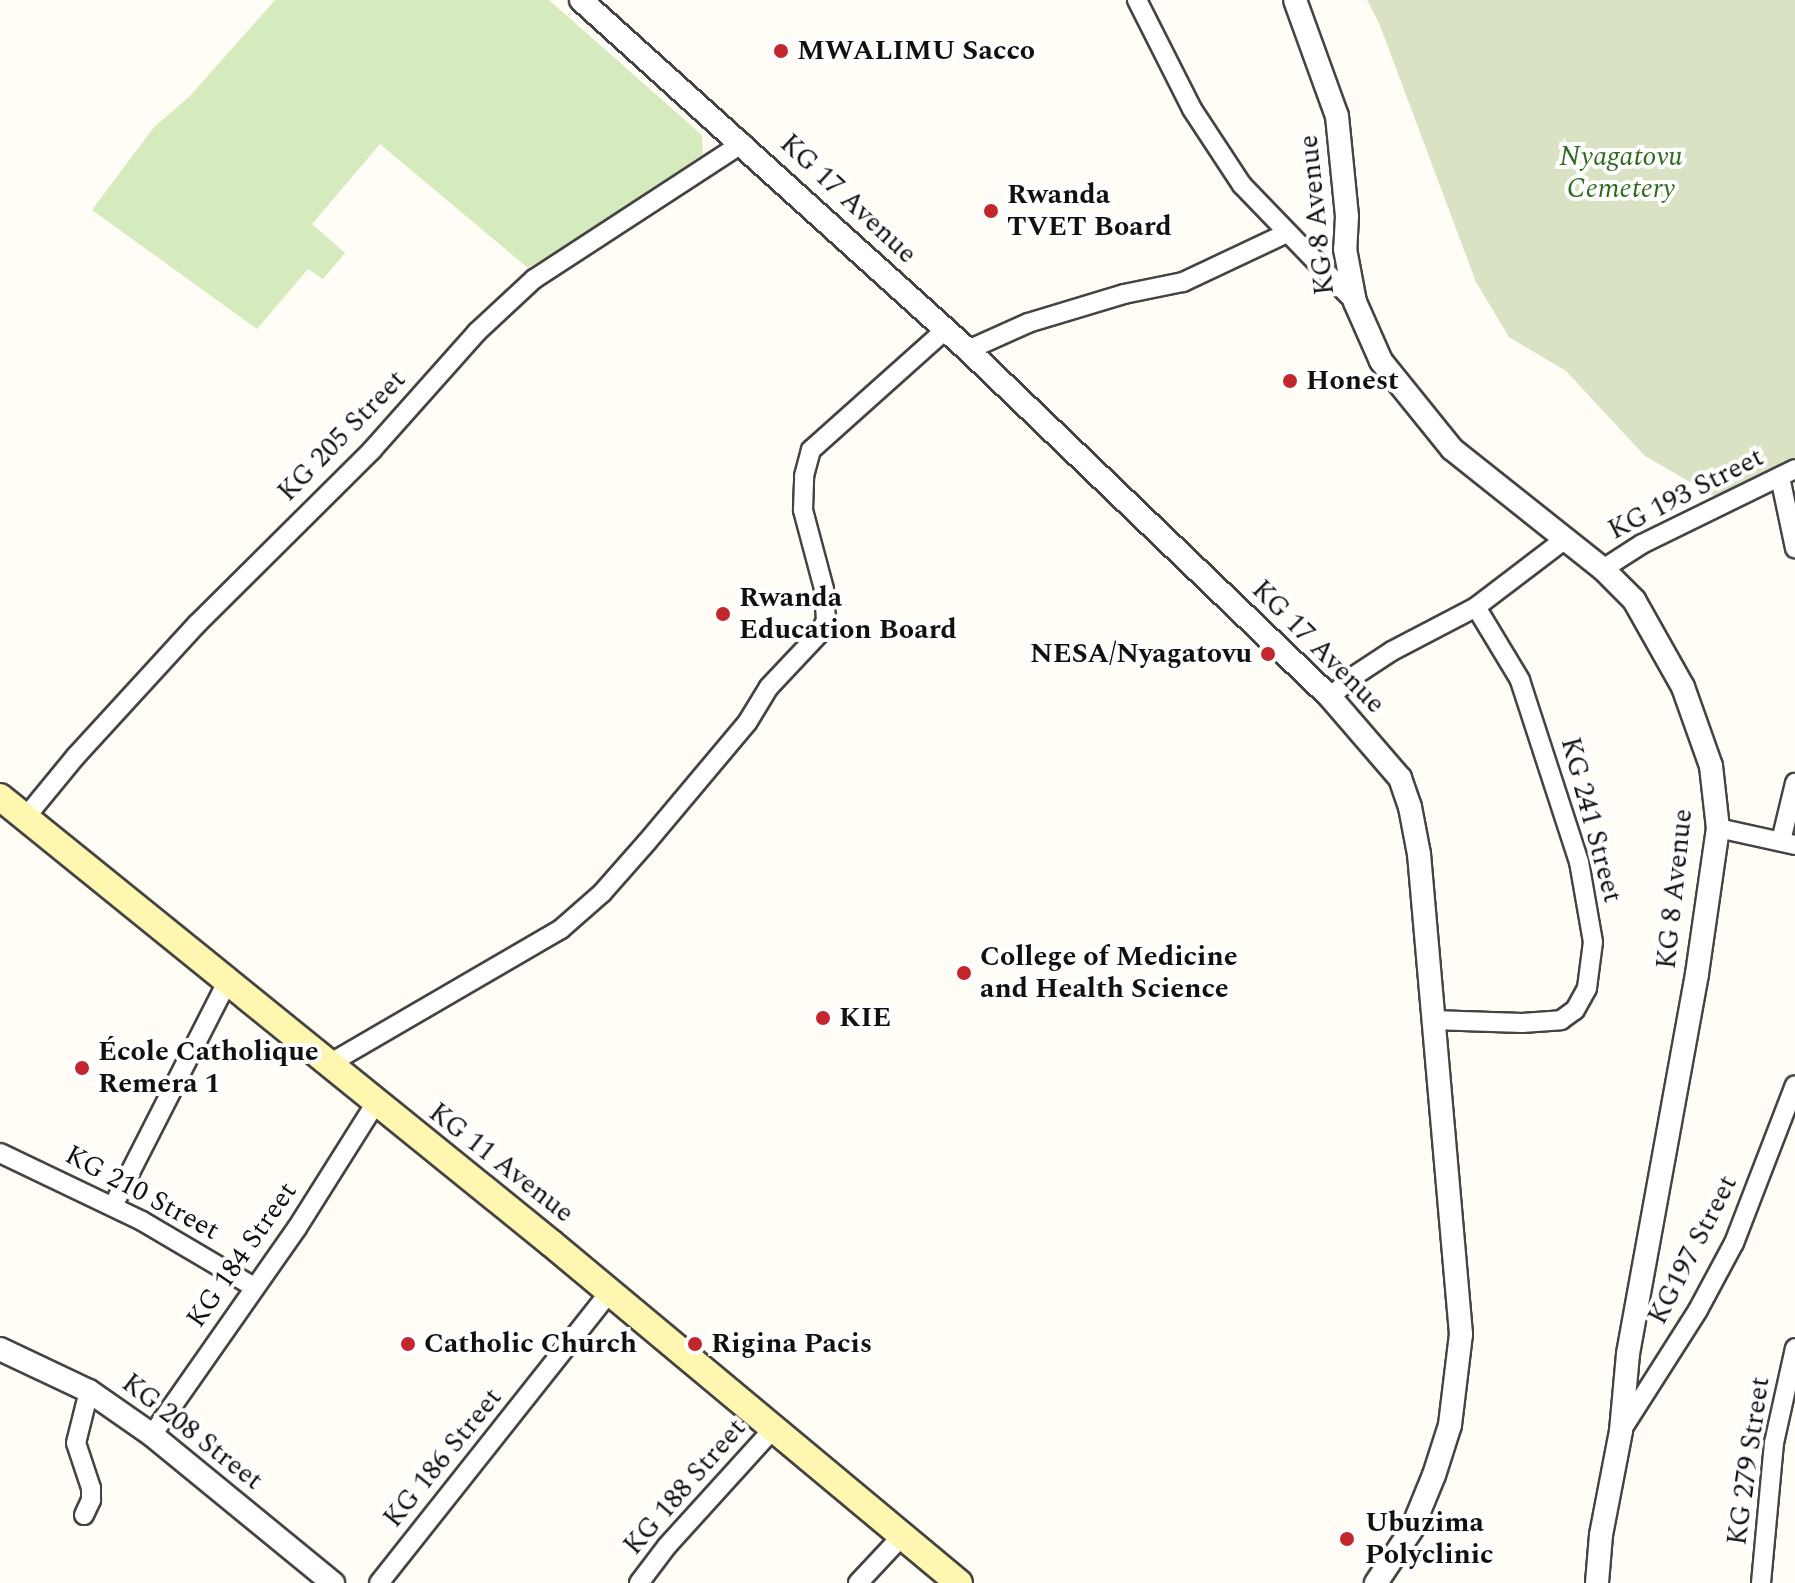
<!DOCTYPE html>
<meta charset="utf-8">
<style>
body{margin:0}
#map{position:relative;width:1795px;height:1583px;overflow:hidden;background:#fffdf5;font-family:Spectral,serif}
div>[style]{position:absolute}
.green>*{inset:0;background:#d5ebbd}
.cemetery>*{inset:0;background:#d9e3c4}
.roads{filter:drop-shadow(2px 0 #444) drop-shadow(-2px 0 #444) drop-shadow(0 2px #444) drop-shadow(0 -2px #444)}
.minor>*{height:18px;margin:-9px;padding:0 9px;transform-origin:9px;border-radius:9px;background:#fff}
.tertiary>*{height:22px;margin:-11px;padding:0 11px;transform-origin:11px;border-radius:11px;background:#fff}
.secondary>*{height:26px;margin:-13px;padding:0 13px;transform-origin:13px;border-radius:13px;background:#fff6b0}
.dots>*{width:22px;height:22px;translate:-50% -50%;box-sizing:border-box;border:4px solid #fff;border-radius:50%}
span{translate:-50% -50%;white-space:nowrap;text-align:center;line-height:1.15;-webkit-text-stroke:8px #fff;paint-order:stroke}
.poi-label{font-size:28px;color:#111;font-weight:700}
.left{translate:0 -50%;text-align:left}
.right{translate:-100% -50%;text-align:right}
.park-label{font-size:28px;color:#2f6b1f;font-style:italic}
.street-label{font-size:28px;color:#111}
</style>
<div id="map">
<div class="green">
<div style="clip-path:polygon(275px 0,549px 0,702px 135px,703px 154px,589px 233px,528px 268px,380px 144px,312px 224px,345px 253px,323px 279px,308px 269px,257px 329px,92px 210px,154px 127px,189px 97px)"></div>
</div>
<div class="cemetery">
<div style="clip-path:polygon(1367px 0,1795px 0,1795px 459px,1714px 496px,1645px 456px,1566px 371px,1509px 337px,1476px 282px,1379px 23px)"></div>
</div>
<div class="roads">
<div class="minor">
<div style="left:1137px;top:0;width:122px;rotate:63.2deg"></div>
<div style="left:1192px;top:109px;width:91px;rotate:56.7deg"></div>
<div style="left:1242px;top:185px;width:163px;rotate:46deg"></div>
<div style="left:968px;top:350px;width:66px;rotate:-24.2deg"></div>
<div style="left:1028px;top:323px;width:100px;rotate:-16.8deg"></div>
<div style="left:1124px;top:294px;width:60px;rotate:-11.5deg"></div>
<div style="left:1183px;top:282px;width:115px;rotate:-25.2deg"></div>
<div style="left:1780px;top:477px;width:73px;rotate:78.1deg"></div>
<div style="left:1603px;top:569px;width:46px;rotate:-32.7deg"></div>
<div style="left:1642px;top:544px;width:170px;rotate:-26.1deg"></div>
<div style="left:1330px;top:697px;width:32px;rotate:-41deg"></div>
<div style="left:1354px;top:676px;width:45px;rotate:-33.3deg"></div>
<div style="left:1392px;top:651px;width:95px;rotate:-27.6deg"></div>
<div style="left:1476px;top:607px;width:111px;rotate:-37.3deg"></div>
<div style="left:25px;top:818px;width:80px;rotate:-50.6deg"></div>
<div style="left:76px;top:756px;width:179px;rotate:-47.5deg"></div>
<div style="left:197px;top:624px;width:247px;rotate:-44.8deg"></div>
<div style="left:372px;top:450px;width:158px;rotate:-48.3deg"></div>
<div style="left:477px;top:332px;width:78px;rotate:-42.9deg"></div>
<div style="left:534px;top:279px;width:249px;rotate:-33.1deg"></div>
<div style="left:1718px;top:828px;width:79px;rotate:12.4deg"></div>
<div style="left:1781px;top:841px;width:60px;rotate:-76.4deg"></div>
<div style="left:1432px;top:1020px;width:90px;rotate:1.9deg"></div>
<div style="left:1522px;top:1023px;width:39px;rotate:-4deg"></div>
<div style="left:1561px;top:1020px;width:17px;rotate:-36deg"></div>
<div style="left:1575px;top:1010px;width:25px;rotate:-61deg"></div>
<div style="left:1587px;top:988px;width:46px;rotate:-82.6deg"></div>
<div style="left:1593px;top:942px;width:81px;rotate:-99.9deg"></div>
<div style="left:1579px;top:862px;width:191px;rotate:-108deg"></div>
<div style="left:1520px;top:680px;width:85px;rotate:-121.1deg"></div>
<div style="left:329px;top:1064px;width:268px;rotate:-30.2deg"></div>
<div style="left:561px;top:929px;width:55px;rotate:-41.3deg"></div>
<div style="left:602px;top:893px;width:68px;rotate:-48.6deg"></div>
<div style="left:647px;top:842px;width:155px;rotate:-50deg"></div>
<div style="left:747px;top:723px;width:42px;rotate:-58.6deg"></div>
<div style="left:769px;top:687px;width:73px;rotate:-46.7deg"></div>
<div style="left:819px;top:634px;width:16px;rotate:-63deg"></div>
<div style="left:826px;top:620px;width:31px;rotate:-94deg"></div>
<div style="left:824px;top:589px;width:82px;rotate:-104.9deg"></div>
<div style="left:803px;top:510px;width:34px;rotate:-88deg"></div>
<div style="left:804px;top:476px;width:27px;rotate:-75deg"></div>
<div style="left:811px;top:450px;width:178px;rotate:-41.8deg"></div>
<div style="left:0;top:1153px;width:157px;rotate:25.6deg"></div>
<div style="left:142px;top:1221px;width:130px;rotate:30.5deg"></div>
<div style="left:113px;top:1206px;width:254px;rotate:-63deg"></div>
<div style="left:1621px;top:1431px;width:143px;rotate:-57.5deg"></div>
<div style="left:1698px;top:1310px;width:76px;rotate:-61.8deg"></div>
<div style="left:1734px;top:1243px;width:169px;rotate:-68.9deg"></div>
<div style="left:152px;top:1435px;width:253px;rotate:-55deg"></div>
<div style="left:297px;top:1228px;width:146px;rotate:-57.8deg"></div>
<div style="left:84px;top:1515px;width:17px;rotate:-65deg"></div>
<div style="left:91px;top:1500px;width:12px;rotate:-90deg"></div>
<div style="left:91px;top:1488px;width:47px;rotate:-108.4deg"></div>
<div style="left:76px;top:1443px;width:54px;rotate:-76deg"></div>
<div style="left:379px;top:1583px;width:372px;rotate:-51.6deg"></div>
<div style="left:639px;top:1583px;width:46px;rotate:-52.9deg"></div>
<div style="left:667px;top:1546px;width:159px;rotate:-47.8deg"></div>
<div style="left:858px;top:1583px;width:63px;rotate:-46.9deg"></div>
<div style="left:1761px;top:1583px;width:141px;rotate:-84.7deg"></div>
<div style="left:1774px;top:1443px;width:97px;rotate:-77.5deg"></div>
</div>
<div class="tertiary">
<div style="left:581px;top:0;width:522px;rotate:42.13deg"></div>
<div style="left:968px;top:350px;width:501px;rotate:43.79deg"></div>
<div style="left:1330px;top:697px;width:107px;rotate:49.2deg"></div>
<div style="left:1400px;top:778px;width:31px;rotate:71deg"></div>
<div style="left:1410px;top:807px;width:48px;rotate:79.2deg"></div>
<div style="left:1419px;top:854px;width:482px;rotate:85deg"></div>
<div style="left:1461px;top:1334px;width:92px;rotate:96.9deg"></div>
<div style="left:1450px;top:1425px;width:52px;rotate:107.7deg"></div>
<div style="left:1434px;top:1475px;width:58px;rotate:112.2deg"></div>
<div style="left:1412px;top:1529px;width:65px;rotate:123.7deg"></div>
<div style="left:1295px;top:0;width:123px;rotate:70.1deg"></div>
<div style="left:1337px;top:116px;width:100px;rotate:84.3deg"></div>
<div style="left:1347px;top:216px;width:33px;rotate:93deg"></div>
<div style="left:1345px;top:249px;width:54px;rotate:79.3deg"></div>
<div style="left:1355px;top:302px;width:64px;rotate:66.2deg"></div>
<div style="left:1381px;top:361px;width:113px;rotate:51.1deg"></div>
<div style="left:1452px;top:449px;width:193px;rotate:38.5deg"></div>
<div style="left:1603px;top:569px;width:44px;rotate:45deg"></div>
<div style="left:1634px;top:600px;width:100px;rotate:60.6deg"></div>
<div style="left:1683px;top:687px;width:84px;rotate:70.5deg"></div>
<div style="left:1711px;top:766px;width:62px;rotate:83.6deg"></div>
<div style="left:1718px;top:828px;width:148px;rotate:98.2deg"></div>
<div style="left:1697px;top:974px;width:386px;rotate:100.3deg"></div>
<div style="left:1628px;top:1354px;width:77px;rotate:95.2deg"></div>
<div style="left:1621px;top:1431px;width:106px;rotate:100.9deg"></div>
<div style="left:1601px;top:1535px;width:48px;rotate:94.8deg"></div>
<div style="left:0;top:1349px;width:98px;rotate:25.3deg"></div>
<div style="left:89px;top:1391px;width:77px;rotate:34.9deg"></div>
<div style="left:152px;top:1435px;width:234px;rotate:39.3deg"></div>
</div>
<div class="secondary">
<div style="left:0;top:797px;width:709px;rotate:38.99deg"></div>
<div style="left:551px;top:1243px;width:531px;rotate:39.81deg"></div>
</div>
</div>
<div class="dots">
<div style="left:781px;top:51px;background:#c4262e"></div>
<div style="left:991px;top:211px;background:#c4262e"></div>
<div style="left:1290px;top:381px;background:#c4262e"></div>
<div style="left:723px;top:614px;background:#c4262e"></div>
<div style="left:1268px;top:654px;background:#c4262e"></div>
<div style="left:964px;top:973px;background:#c4262e"></div>
<div style="left:823px;top:1018px;background:#c4262e"></div>
<div style="left:82px;top:1068px;background:#c4262e"></div>
<div style="left:408px;top:1344px;background:#c4262e"></div>
<div style="left:695px;top:1344px;background:#c4262e"></div>
<div style="left:1347px;top:1539px;background:#c4262e"></div>
</div>
<div class="poi-label">
<span class="left" style="left:797px;top:51px">MWALIMU Sacco</span>
<span class="left" style="left:1007px;top:211px">Rwanda<br>TVET Board</span>
<span class="left" style="left:1306px;top:381px">Honest</span>
<span class="left" style="left:739px;top:614px">Rwanda<br>Education Board</span>
<span class="right" style="left:1252px;top:654px">NESA/Nyagatovu</span>
<span class="left" style="left:980px;top:973px">College of Medicine<br>and Health Science</span>
<span class="left" style="left:839px;top:1018px">KIE</span>
<span class="left" style="left:98px;top:1068px">École Catholique<br>Remera 1</span>
<span class="left" style="left:424px;top:1344px">Catholic Church</span>
<span class="left" style="left:711px;top:1344px">Rigina Pacis</span>
<span class="left" style="left:1365px;top:1539px">Ubuzima<br>Polyclinic</span>
</div>
<div class="park-label">
<span style="left:1621px;top:173px">Nyagatovu<br>Cemetery</span>
</div>
<div class="street-label">
<span style="left:848px;top:199px;rotate:43deg">KG 17 Avenue</span>
<span style="left:1317px;top:215px;rotate:-96deg">KG 8 Avenue</span>
<span style="left:342px;top:436px;rotate:-46deg">KG 205 Street</span>
<span style="left:1686px;top:494px;rotate:-27deg">KG 193 Street</span>
<span style="left:1318px;top:647px;rotate:45deg">KG 17 Avenue</span>
<span style="left:1591px;top:820px;rotate:75deg">KG 241 Street</span>
<span style="left:1675px;top:889px;rotate:-84deg">KG 8 Avenue</span>
<span style="left:501px;top:1163px;rotate:38deg">KG 11 Avenue</span>
<span style="left:142px;top:1193px;rotate:28deg">KG 210 Street</span>
<span style="left:1693px;top:1250px;rotate:-63deg">KG197 Street</span>
<span style="left:242px;top:1255px;rotate:-55deg">KG 184 Street</span>
<span style="left:192px;top:1432px;rotate:38deg">KG 208 Street</span>
<span style="left:443px;top:1458px;rotate:-51deg">KG 186 Street</span>
<span style="left:1749px;top:1461px;rotate:-82deg">KG 279 Street</span>
<span style="left:685px;top:1487px;rotate:-49deg">KG 188 Street</span>
</div>
</div>
